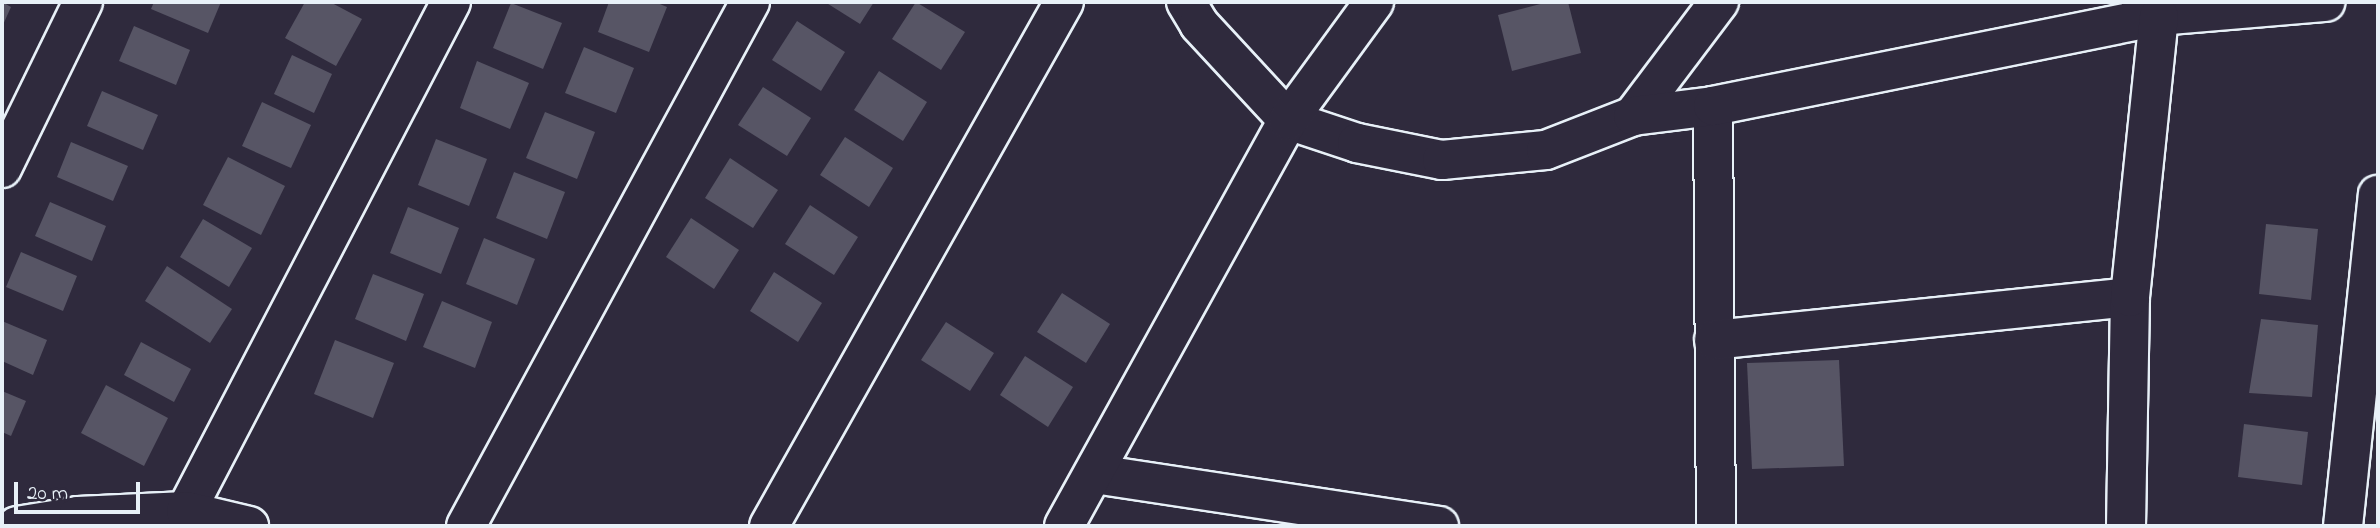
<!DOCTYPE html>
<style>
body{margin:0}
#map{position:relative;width:2380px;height:528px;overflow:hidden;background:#2f2a3d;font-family:"Indie Flower",sans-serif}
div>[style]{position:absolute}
.building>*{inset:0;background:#575565}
.roads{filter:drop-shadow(2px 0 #e8f1f8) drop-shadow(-2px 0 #e8f1f8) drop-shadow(0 2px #e8f1f8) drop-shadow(0 -2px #e8f1f8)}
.minor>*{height:38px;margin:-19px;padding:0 19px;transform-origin:19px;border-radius:19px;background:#2f2a3d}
span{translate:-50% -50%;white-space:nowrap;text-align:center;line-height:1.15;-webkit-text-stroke:5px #2f2a3d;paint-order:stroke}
.frame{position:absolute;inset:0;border:4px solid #e8f1f8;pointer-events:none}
.scale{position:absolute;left:14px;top:482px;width:126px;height:32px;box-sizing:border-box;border:4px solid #e8f1f8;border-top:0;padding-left:9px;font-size:21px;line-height:24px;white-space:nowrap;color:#e8f1f8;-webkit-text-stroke:5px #2f2a3d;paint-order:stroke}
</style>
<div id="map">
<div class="building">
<div style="clip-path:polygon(2px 2px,11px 7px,2px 27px)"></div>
<div style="clip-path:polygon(154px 2px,221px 2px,208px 33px,151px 9px)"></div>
<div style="clip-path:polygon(305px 2px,330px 2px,362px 19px,336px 66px,285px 38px)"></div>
<div style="clip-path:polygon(609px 2px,655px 2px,667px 7px,649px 52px,598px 32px)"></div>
<div style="clip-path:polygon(825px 2px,874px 2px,860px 24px)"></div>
<div style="clip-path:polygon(916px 2px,965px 32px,941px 70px,892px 39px)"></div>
<div style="clip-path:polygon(1548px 2px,1568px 2px,1581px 53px,1512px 71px,1498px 15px)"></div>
<div style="clip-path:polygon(511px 3px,562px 23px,543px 69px,493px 48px)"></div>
<div style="clip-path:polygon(797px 21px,845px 52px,821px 91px,772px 60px)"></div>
<div style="clip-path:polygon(134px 26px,190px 50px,176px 85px,119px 61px)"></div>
<div style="clip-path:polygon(584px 47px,634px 68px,616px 113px,565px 93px)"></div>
<div style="clip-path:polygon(292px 55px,332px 74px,314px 113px,274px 94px)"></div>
<div style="clip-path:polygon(477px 61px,529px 83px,510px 129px,460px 108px)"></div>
<div style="clip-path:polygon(879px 71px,927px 102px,903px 141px,854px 110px)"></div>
<div style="clip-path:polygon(763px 87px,811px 118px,787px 156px,738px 125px)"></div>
<div style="clip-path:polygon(102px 91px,158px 115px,143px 150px,87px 126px)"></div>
<div style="clip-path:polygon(262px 102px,311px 125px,291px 168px,242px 146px)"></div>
<div style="clip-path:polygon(545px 112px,595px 132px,577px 179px,526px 158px)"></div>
<div style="clip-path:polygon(845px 137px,893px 168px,869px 207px,820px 175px)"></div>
<div style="clip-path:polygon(436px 139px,487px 159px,469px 206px,418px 185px)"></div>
<div style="clip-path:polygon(71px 142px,128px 166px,113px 201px,57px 177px)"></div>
<div style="clip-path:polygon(228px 157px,285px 186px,261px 235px,203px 205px)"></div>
<div style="clip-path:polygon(730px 158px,778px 190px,753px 228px,705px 198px)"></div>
<div style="clip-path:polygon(514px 172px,565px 192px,547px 239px,496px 218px)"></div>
<div style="clip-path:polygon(50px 202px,106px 226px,92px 261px,35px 236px)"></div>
<div style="clip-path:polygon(810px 205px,858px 237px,834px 275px,785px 244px)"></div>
<div style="clip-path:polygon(408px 207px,459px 228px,441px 274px,390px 253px)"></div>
<div style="clip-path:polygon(691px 218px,739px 250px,714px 289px,666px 257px)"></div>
<div style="clip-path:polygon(203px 219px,252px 248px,229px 287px,180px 257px)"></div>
<div style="clip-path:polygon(2266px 224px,2318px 229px,2311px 300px,2259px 294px)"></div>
<div style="clip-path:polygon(484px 238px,535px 259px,517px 305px,466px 284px)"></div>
<div style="clip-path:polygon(21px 252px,77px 276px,63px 311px,6px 287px)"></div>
<div style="clip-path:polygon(167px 266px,232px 309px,210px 343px,145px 301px)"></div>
<div style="clip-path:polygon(774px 272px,822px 303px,798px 342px,750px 311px)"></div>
<div style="clip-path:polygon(373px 274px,424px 294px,406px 341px,355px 319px)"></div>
<div style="clip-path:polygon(1062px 293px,1110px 324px,1086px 363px,1037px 332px)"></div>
<div style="clip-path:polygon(442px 301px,492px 322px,475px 368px,423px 347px)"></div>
<div style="clip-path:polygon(2261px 319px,2318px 325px,2312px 397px,2249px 393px)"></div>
<div style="clip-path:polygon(2px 321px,47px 340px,33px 375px,2px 361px)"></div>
<div style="clip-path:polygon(946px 322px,994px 353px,970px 391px,921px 360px)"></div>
<div style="clip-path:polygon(335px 340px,394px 363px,373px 418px,314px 394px)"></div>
<div style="clip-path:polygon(141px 342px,191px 369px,174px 402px,124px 375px)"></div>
<div style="clip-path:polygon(1025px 356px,1073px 387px,1048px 427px,1000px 395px)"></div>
<div style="clip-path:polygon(1839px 360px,1844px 466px,1752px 469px,1747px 363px)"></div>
<div style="clip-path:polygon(106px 385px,168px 418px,144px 466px,81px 433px)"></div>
<div style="clip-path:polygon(2px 391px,26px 401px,11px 436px,2px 432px)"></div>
<div style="clip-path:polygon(2244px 424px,2308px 432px,2302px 485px,2238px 477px)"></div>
</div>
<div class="roads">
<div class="minor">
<div style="left:1186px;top:2px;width:26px;rotate:59deg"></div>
<div style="left:1199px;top:24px;width:131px;rotate:47.2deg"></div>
<div style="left:1288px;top:120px;width:73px;rotate:18.4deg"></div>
<div style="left:1357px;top:143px;width:87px;rotate:11.3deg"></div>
<div style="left:1442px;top:160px;width:104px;rotate:-5.5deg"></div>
<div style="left:1546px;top:150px;width:93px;rotate:-21.3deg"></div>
<div style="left:1633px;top:116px;width:143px;rotate:-53deg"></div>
<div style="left:1713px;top:106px;width:420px;rotate:89.6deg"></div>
<div style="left:1633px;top:116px;width:81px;rotate:-7.1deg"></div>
<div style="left:1713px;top:106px;width:455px;rotate:-11.4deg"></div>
<div style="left:2159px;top:16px;width:167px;rotate:-4.8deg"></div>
<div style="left:2px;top:168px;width:185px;rotate:-64deg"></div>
<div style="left:1714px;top:340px;width:418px;rotate:-5.9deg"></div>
<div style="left:1095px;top:474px;width:348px;rotate:8.6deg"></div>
<div style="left:186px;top:511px;width:574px;rotate:-62.5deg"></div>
<div style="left:17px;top:526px;width:62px;rotate:-9.3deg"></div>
<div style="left:78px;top:516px;width:108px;rotate:-2.7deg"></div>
<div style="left:186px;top:511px;width:65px;rotate:13.4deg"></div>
<div style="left:466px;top:526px;width:596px;rotate:-61.54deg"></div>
<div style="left:769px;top:526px;width:601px;rotate:-60.62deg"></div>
<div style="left:1064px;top:526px;width:464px;rotate:-61.1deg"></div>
<div style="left:1288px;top:120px;width:146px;rotate:-53.9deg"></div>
<div style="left:2126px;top:526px;width:229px;rotate:-89deg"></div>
<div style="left:2130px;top:297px;width:282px;rotate:-84.1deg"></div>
<div style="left:2343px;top:526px;width:333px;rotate:-84deg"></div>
</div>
</div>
<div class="frame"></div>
<div class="scale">20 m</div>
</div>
